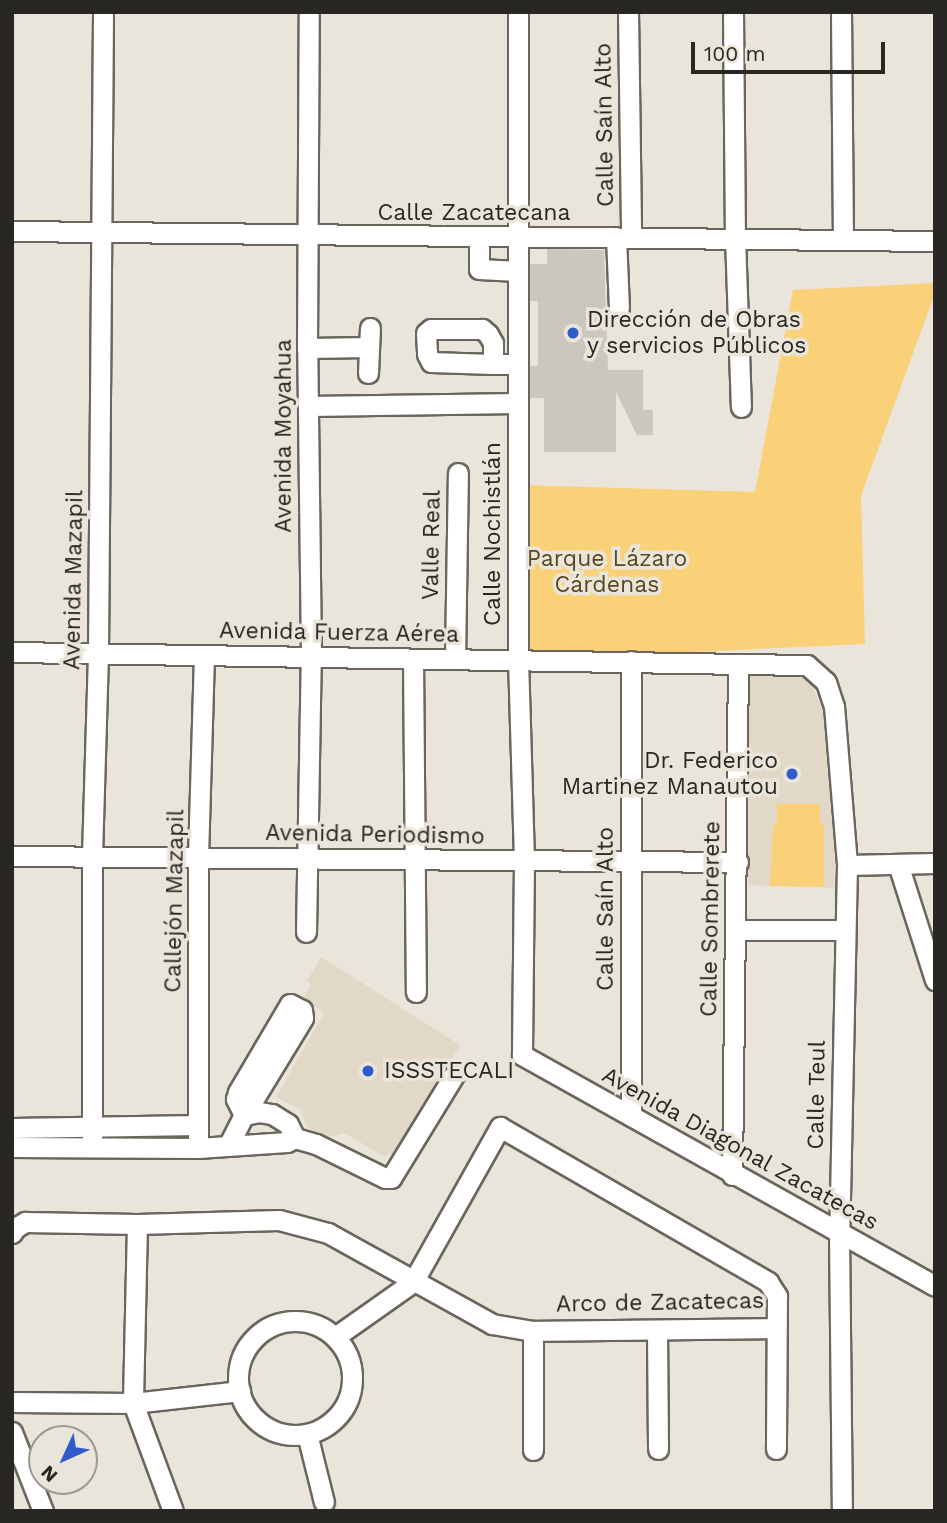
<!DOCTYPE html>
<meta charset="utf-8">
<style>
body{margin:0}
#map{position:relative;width:947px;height:1523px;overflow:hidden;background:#eae5da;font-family:"Work Sans",sans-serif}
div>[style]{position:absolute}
.built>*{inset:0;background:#e1d8c8}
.green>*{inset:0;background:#fad179}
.building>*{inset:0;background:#ccc7bd}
.roads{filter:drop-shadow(2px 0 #6a665d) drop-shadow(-2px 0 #6a665d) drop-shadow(0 2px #6a665d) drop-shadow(0 -2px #6a665d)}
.minor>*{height:19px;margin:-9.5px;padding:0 9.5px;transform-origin:9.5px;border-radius:9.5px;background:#fff}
.minor>.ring{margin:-9.5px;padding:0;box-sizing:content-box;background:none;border:19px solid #fff;border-radius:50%}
.dots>*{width:19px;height:19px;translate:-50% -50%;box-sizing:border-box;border:4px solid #eae5da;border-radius:50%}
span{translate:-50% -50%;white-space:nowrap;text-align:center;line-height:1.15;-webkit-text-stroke:7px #eae5da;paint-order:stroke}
.street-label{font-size:23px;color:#292723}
.poi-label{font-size:23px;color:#292723}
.left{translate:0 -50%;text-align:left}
.right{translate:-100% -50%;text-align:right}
.park-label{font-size:23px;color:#59471f}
.frame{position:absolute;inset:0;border:14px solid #292723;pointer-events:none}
.north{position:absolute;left:28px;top:1425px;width:70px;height:70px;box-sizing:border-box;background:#eae5da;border:2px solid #9d9991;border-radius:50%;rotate:225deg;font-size:19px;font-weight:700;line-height:28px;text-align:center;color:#292723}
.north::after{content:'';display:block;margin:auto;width:24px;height:32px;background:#315bcb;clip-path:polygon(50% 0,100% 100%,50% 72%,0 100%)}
.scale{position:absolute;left:691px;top:42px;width:194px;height:32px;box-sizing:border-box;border:4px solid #292723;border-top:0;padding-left:9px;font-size:21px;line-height:24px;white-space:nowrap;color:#292723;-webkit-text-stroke:5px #eae5da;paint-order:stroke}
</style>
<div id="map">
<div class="built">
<div style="clip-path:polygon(749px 670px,798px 670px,809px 677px,831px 733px,835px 800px,834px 888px,748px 885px)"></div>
<div style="clip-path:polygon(321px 957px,460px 1045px,396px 1157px,390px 1153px,385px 1157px,345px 1133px,325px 1138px,307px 1127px,301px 1110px,276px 1097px,324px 1013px,303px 998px,311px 985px,307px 981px)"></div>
</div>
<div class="green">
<div style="clip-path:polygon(935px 283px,935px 293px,861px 496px,865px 644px,521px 660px,520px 485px,755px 492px,793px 290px)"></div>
<div style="clip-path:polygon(777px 804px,820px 804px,820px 824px,824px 825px,824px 887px,770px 886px,773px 825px,777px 824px)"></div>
</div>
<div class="building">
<div style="clip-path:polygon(547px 249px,604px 250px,608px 370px,643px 370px,643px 410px,653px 410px,653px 435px,637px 435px,616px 392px,616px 452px,544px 452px,544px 398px,530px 398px,530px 366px,538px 366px,538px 301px,530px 301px,530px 264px,547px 264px)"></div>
</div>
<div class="roads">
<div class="minor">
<div style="left:518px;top:12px;width:646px;rotate:90deg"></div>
<div style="left:518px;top:658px;width:203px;rotate:88.3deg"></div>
<div style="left:524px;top:861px;width:194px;rotate:90.6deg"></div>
<div style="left:522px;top:1055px;width:473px;rotate:29.2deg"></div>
<div style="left:628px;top:12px;width:226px;rotate:89.2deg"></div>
<div style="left:733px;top:12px;width:225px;rotate:89.5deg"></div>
<div style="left:735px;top:237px;width:170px;rotate:88deg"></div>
<div style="left:841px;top:12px;width:226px;rotate:89.5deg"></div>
<div style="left:12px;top:231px;width:923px;rotate:0.62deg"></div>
<div style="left:479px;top:237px;width:32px;rotate:90deg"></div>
<div style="left:479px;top:269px;width:39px;rotate:3deg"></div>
<div style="left:616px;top:237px;width:71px;rotate:87.6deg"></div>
<div style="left:307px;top:348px;width:62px;rotate:-0.9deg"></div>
<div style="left:493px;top:364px;width:21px;rotate:-90deg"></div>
<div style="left:493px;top:343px;width:10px;rotate:-119deg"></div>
<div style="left:488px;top:334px;width:8px;rotate:-140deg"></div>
<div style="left:482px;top:329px;width:51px;rotate:180deg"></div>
<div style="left:431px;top:329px;width:6px;rotate:141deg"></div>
<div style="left:426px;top:333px;width:21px;rotate:87deg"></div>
<div style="left:427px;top:354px;width:9px;rotate:63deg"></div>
<div style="left:431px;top:362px;width:62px;rotate:1.8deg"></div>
<div style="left:493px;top:364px;width:23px"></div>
<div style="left:368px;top:373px;width:45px;rotate:-87.5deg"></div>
<div style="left:308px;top:406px;width:210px;rotate:-0.8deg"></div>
<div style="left:12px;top:652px;width:795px;rotate:0.94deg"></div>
<div style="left:807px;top:665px;width:25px;rotate:42deg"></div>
<div style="left:826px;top:682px;width:25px;rotate:72deg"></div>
<div style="left:834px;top:706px;width:160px;rotate:85.3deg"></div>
<div style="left:847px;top:865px;width:368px;rotate:91.2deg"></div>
<div style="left:839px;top:1233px;width:278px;rotate:89.4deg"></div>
<div style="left:413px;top:659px;width:333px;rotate:89.5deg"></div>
<div style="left:455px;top:659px;width:186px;rotate:-89.1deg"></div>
<div style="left:631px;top:661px;width:455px;rotate:90deg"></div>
<div style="left:12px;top:856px;width:726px;rotate:0.47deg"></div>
<div style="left:898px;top:864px;width:122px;rotate:72.3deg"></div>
<div style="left:847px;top:865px;width:88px;rotate:-1.3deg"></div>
<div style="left:735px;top:930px;width:110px"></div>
<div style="left:306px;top:932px;width:275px;rotate:-89deg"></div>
<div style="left:311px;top:657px;width:309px;rotate:-90.7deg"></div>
<div style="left:307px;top:348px;width:336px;rotate:-89.7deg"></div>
<div style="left:290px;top:1004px;width:13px;rotate:27deg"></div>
<div style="left:302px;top:1010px;width:8px;rotate:83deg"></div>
<div style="left:303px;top:1018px;width:114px;rotate:121.3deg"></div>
<div style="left:244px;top:1115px;width:18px;rotate:-117deg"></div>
<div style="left:236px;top:1099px;width:7px;rotate:-74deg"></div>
<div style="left:238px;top:1092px;width:102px;rotate:-59.4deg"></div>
<div style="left:12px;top:1128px;width:186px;rotate:-0.9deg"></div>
<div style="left:228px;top:1146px;width:35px;rotate:-63deg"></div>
<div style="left:244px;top:1115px;width:15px;rotate:-11deg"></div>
<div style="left:259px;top:1112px;width:13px;rotate:9deg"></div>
<div style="left:272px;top:1114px;width:19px;rotate:32deg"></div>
<div style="left:288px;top:1124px;width:16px;rotate:63deg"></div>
<div style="left:12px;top:1147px;width:186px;rotate:0.3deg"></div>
<div style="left:198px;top:1148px;width:89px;rotate:-3.9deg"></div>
<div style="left:287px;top:1142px;width:9px;rotate:-27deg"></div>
<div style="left:295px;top:1138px;width:22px;rotate:16deg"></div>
<div style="left:316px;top:1144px;width:77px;rotate:26.2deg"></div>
<div style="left:385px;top:1178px;width:6px"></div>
<div style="left:391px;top:1178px;width:124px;rotate:-58.5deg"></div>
<div style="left:92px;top:1147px;width:291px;rotate:-90deg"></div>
<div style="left:92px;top:856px;width:203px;rotate:-88.3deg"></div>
<div style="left:98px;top:653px;width:641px;rotate:-89.55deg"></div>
<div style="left:198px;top:1148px;width:291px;rotate:-90deg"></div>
<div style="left:198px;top:857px;width:202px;rotate:-88.3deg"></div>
<div style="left:732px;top:1175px;width:511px;rotate:-89.33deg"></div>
<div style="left:137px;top:1224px;width:179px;rotate:91.3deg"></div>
<div style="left:133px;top:1403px;width:115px;rotate:69.7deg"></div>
<div style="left:12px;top:1233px;width:6px;rotate:-59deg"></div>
<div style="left:15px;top:1228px;width:12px;rotate:-31deg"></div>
<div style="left:25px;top:1222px;width:112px;rotate:1deg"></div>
<div style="left:137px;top:1224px;width:142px;rotate:-1.6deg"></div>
<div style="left:279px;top:1220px;width:51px;rotate:14.9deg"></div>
<div style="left:328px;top:1233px;width:188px;rotate:29deg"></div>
<div style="left:492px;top:1324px;width:42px;rotate:9.7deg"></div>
<div style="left:533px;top:1331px;width:242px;rotate:-0.7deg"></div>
<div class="ring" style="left:238px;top:1321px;width:95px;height:95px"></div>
<div style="left:657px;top:1331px;width:118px;rotate:89.5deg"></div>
<div style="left:335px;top:1337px;width:95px;rotate:-35.2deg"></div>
<div style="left:413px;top:1282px;width:178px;rotate:-60.7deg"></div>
<div style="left:500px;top:1127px;width:310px;rotate:30deg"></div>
<div style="left:768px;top:1282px;width:17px;rotate:57deg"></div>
<div style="left:777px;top:1296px;width:153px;rotate:90.4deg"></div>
<div style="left:12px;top:1402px;width:121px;rotate:0.5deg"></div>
<div style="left:133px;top:1403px;width:108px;rotate:-6.4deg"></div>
<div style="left:12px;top:1432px;width:85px;rotate:68.6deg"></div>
<div style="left:307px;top:1434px;width:70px;rotate:76deg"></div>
<div style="left:533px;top:1450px;width:119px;rotate:-90deg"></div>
</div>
</div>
<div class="dots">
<div style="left:573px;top:333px;background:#315bcb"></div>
<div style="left:792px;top:774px;background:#315bcb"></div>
<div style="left:368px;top:1071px;background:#315bcb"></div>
</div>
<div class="street-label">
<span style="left:605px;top:125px;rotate:-91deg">Calle Saín Alto</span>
<span style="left:474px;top:213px">Calle Zacatecana</span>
<span style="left:284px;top:436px;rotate:-90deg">Avenida Moyahua</span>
<span style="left:493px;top:534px;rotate:-90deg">Calle Nochistlán</span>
<span style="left:432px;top:545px;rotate:-89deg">Valle Real</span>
<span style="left:74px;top:580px;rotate:-89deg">Avenida Mazapil</span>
<span style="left:339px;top:633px;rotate:1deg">Avenida Fuerza Aérea</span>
<span style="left:375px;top:835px;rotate:1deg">Avenida Periodismo</span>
<span style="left:175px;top:901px;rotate:-89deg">Callejón Mazapil</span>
<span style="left:606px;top:909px;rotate:-90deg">Calle Saín Alto</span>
<span style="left:711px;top:919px;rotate:-89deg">Calle Sombrerete</span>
<span style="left:817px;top:1095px;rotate:-89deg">Calle Teul</span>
<span style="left:740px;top:1149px;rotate:29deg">Avenida Diagonal Zacatecas</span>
<span style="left:660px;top:1303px;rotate:-1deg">Arco de Zacatecas</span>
</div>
<div class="poi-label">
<span class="left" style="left:587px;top:333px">Dirección de Obras<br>y servicios Públicos</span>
<span class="right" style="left:778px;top:774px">Dr. Federico<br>Martinez Manautou</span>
<span class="left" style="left:384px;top:1071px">ISSSTECALI</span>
</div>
<div class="park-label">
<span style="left:607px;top:572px">Parque Lázaro<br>Cárdenas</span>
</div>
<div class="frame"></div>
<div class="north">N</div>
<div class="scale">100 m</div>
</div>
